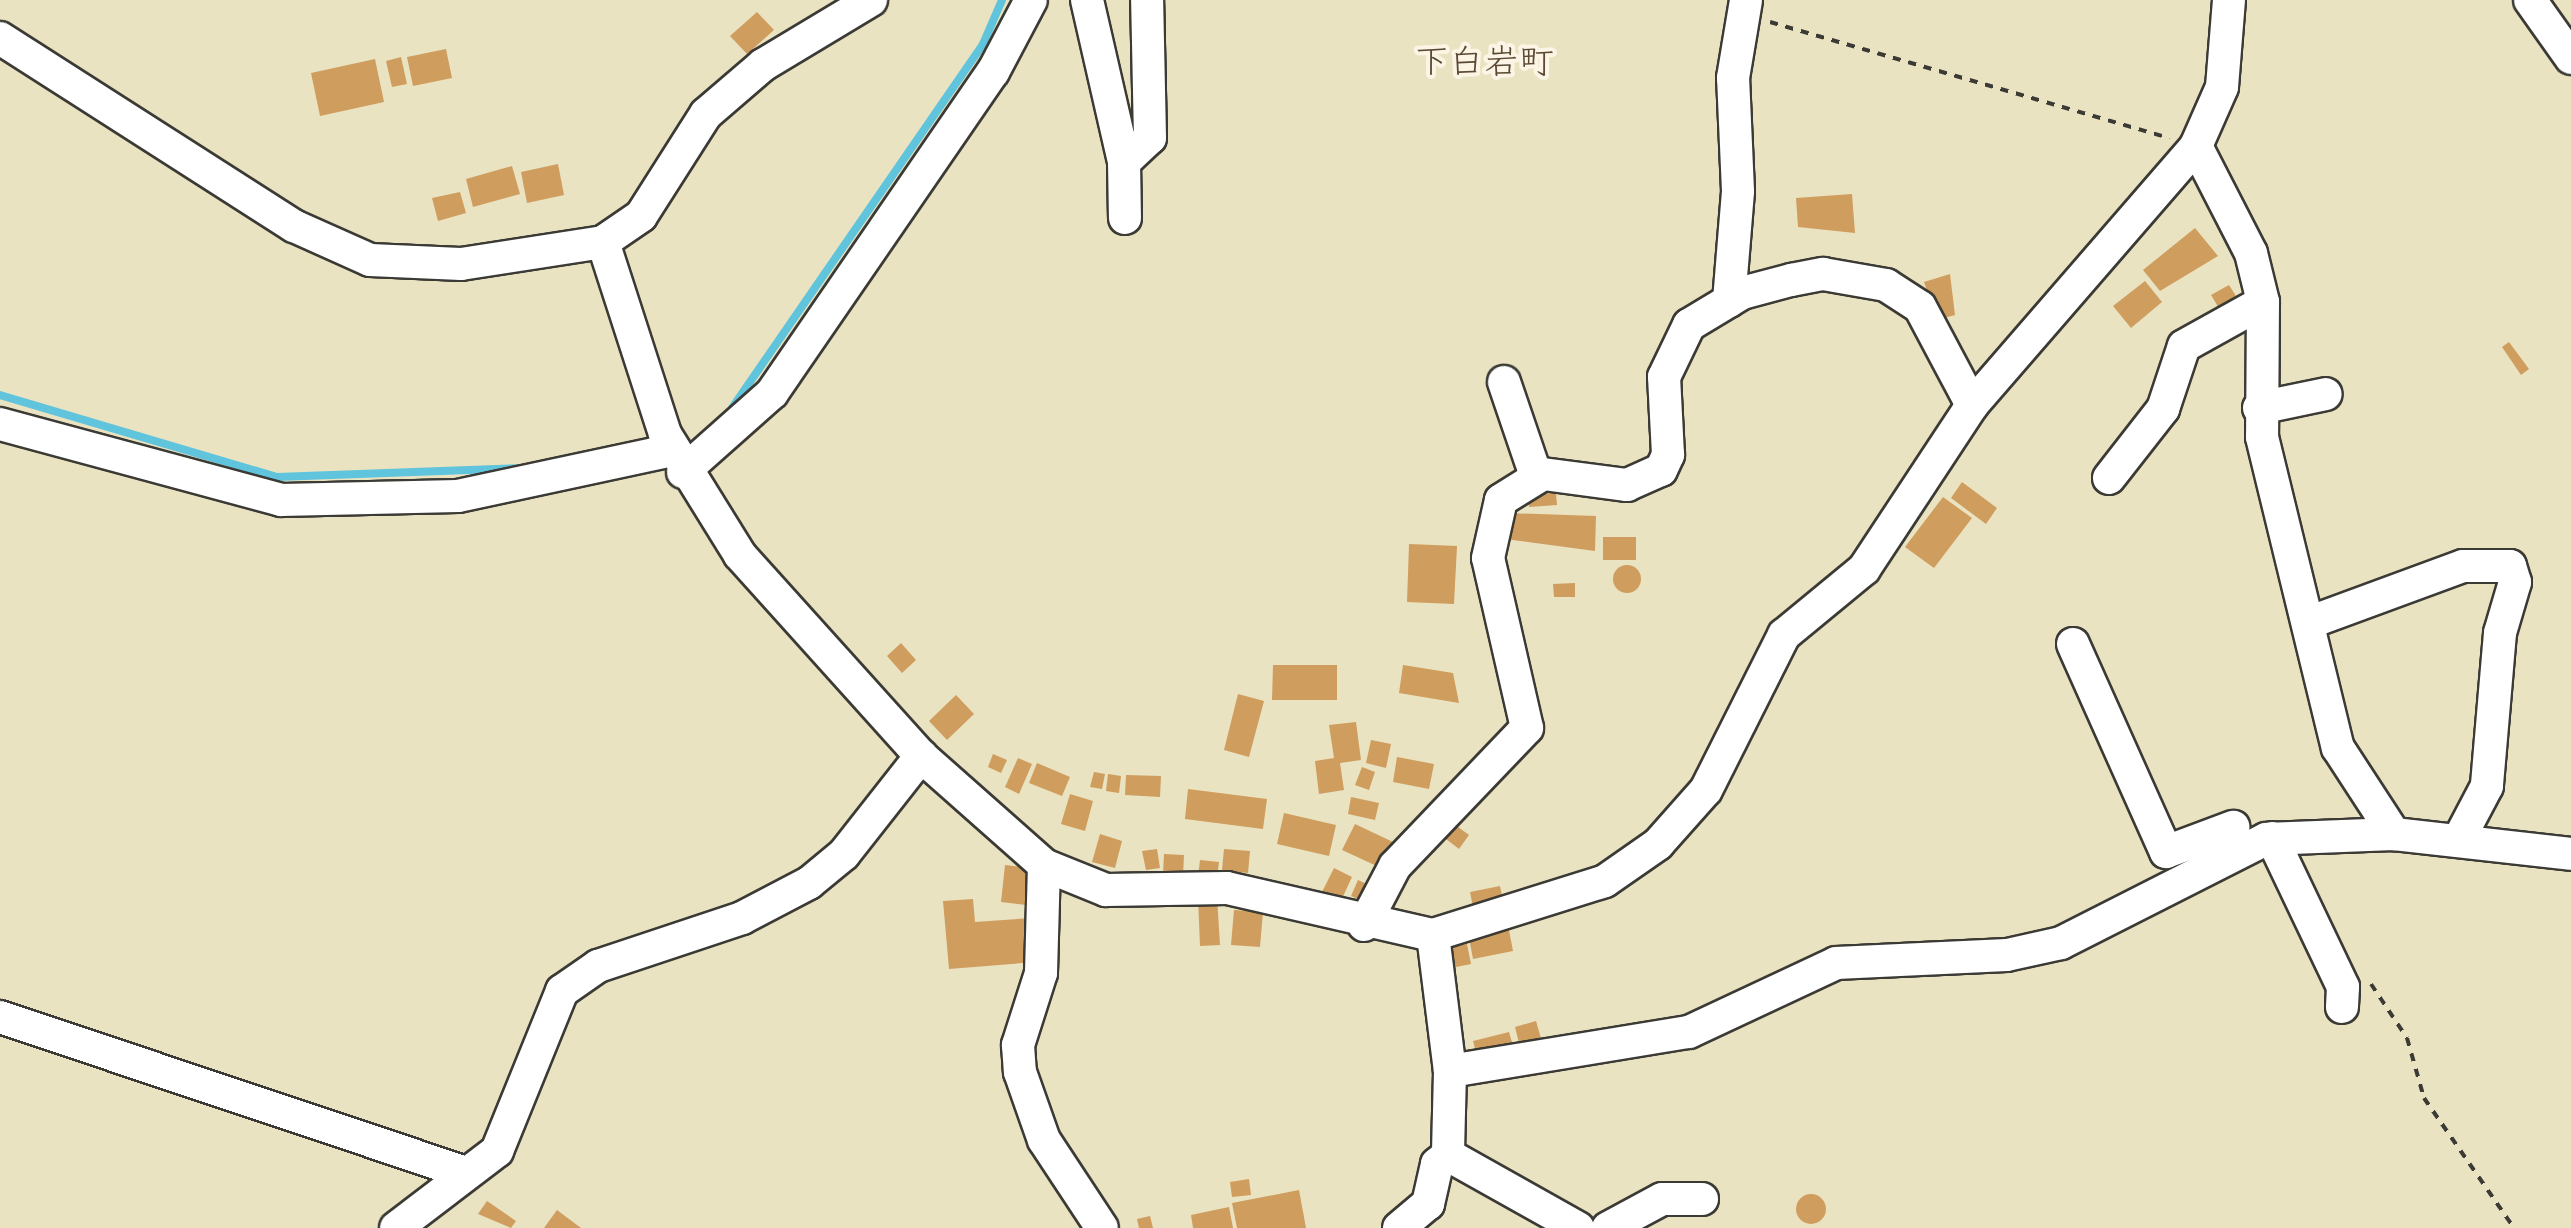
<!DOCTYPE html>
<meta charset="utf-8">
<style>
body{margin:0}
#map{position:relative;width:2571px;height:1228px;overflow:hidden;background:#eae3c2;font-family:"Comic Neue","Klee One",sans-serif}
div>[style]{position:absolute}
.stream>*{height:8px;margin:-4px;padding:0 4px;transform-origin:4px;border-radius:4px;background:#5fc4dc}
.building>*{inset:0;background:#cf9d5d}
.round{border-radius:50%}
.path>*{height:4px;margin-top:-2px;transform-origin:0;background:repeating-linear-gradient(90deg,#3b3a35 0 8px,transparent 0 16px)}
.roads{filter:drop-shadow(2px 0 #3b3a35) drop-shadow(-2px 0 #3b3a35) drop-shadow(0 2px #3b3a35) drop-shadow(0 -2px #3b3a35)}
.minor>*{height:32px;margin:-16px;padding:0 16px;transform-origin:16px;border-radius:16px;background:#fff}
span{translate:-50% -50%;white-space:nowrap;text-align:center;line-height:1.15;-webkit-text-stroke:8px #fcf5e5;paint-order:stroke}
.quarter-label{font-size:35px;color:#5b4933}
</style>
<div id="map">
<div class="stream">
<div style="left:0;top:395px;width:289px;rotate:16.5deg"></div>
<div style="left:277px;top:477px;width:240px;rotate:-2.1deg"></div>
<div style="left:732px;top:408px;width:442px;rotate:-55.4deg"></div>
<div style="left:983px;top:44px;width:48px;rotate:-66.6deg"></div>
</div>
<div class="building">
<div style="clip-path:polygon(757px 12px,774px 30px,747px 54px,730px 36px)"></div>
<div style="clip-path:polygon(446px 49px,452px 78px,413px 86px,407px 57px)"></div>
<div style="clip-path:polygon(401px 57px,407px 84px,392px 87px,386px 61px)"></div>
<div style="clip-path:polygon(375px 59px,384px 102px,320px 116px,311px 73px)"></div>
<div style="clip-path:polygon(558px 164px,564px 195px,527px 203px,521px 172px)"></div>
<div style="clip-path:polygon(512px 166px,520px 194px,473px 207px,466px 179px)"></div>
<div style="clip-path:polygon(460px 192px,466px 213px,438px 221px,432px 198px)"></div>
<div style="clip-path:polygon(1852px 194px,1855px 233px,1798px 227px,1796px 198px)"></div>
<div style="clip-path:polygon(2195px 228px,2218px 256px,2160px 291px,2143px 270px)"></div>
<div style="clip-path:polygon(1950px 274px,1955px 315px,1937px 320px,1924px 282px)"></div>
<div style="clip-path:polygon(2145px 281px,2162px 302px,2131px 328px,2113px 306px)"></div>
<div style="clip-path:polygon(2229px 285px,2241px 304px,2223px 315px,2211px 295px)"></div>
<div style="clip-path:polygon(2509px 342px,2529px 369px,2521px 375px,2502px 347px)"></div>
<div style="clip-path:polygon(1962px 482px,1997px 508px,1986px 524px,1951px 498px)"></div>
<div style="clip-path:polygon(1556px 493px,1557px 505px,1529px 507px,1528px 494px)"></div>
<div style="clip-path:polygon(1943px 497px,1972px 518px,1934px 568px,1905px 547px)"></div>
<div style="clip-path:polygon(1506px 513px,1596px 516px,1595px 551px,1505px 539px)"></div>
<div style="clip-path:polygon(1603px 537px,1636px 537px,1636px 560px,1603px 560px)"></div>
<div style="clip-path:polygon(1409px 544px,1457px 546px,1454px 604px,1407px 602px)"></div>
<div class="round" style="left:1613px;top:565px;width:28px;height:28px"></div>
<div style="clip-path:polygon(1575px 583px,1575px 597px,1554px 597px,1553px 584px)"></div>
<div style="clip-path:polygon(901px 643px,916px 660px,902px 673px,887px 656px)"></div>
<div style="clip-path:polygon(1273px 665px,1337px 665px,1337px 700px,1272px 700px)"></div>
<div style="clip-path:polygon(1403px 665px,1453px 673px,1459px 703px,1399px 693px)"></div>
<div style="clip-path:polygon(1238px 694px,1264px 701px,1249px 757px,1224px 750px)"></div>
<div style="clip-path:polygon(956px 695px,974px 714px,947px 740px,929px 721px)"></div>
<div style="clip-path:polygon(1356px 722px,1361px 760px,1340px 763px,1344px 790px,1319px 794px,1315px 761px,1334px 758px,1329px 725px)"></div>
<div style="clip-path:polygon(1371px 740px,1391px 744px,1386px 768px,1366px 763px)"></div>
<div style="clip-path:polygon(993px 754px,1007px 760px,1001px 773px,988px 767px)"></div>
<div style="clip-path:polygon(1397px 757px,1434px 764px,1429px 789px,1393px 782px)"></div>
<div style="clip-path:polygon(1018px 758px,1032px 764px,1019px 794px,1005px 787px)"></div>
<div style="clip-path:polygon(1037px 763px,1070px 777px,1062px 796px,1029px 783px)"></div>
<div style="clip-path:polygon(1362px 767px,1375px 772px,1369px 790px,1355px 785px)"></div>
<div style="clip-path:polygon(1094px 772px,1105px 774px,1102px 789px,1090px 787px)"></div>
<div style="clip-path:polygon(1108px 774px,1121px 776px,1119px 793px,1106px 791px)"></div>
<div style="clip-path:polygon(1126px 775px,1161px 776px,1160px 797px,1125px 795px)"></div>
<div style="clip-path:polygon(1188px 789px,1267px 799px,1263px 829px,1185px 819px)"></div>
<div style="clip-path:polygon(1070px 794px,1093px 801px,1085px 831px,1061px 824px)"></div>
<div style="clip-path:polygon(1351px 797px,1379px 803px,1375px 820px,1348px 814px)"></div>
<div style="clip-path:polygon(1284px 813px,1336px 825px,1329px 856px,1277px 844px)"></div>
<div style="clip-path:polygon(1447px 819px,1469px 835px,1459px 849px,1437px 832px)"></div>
<div style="clip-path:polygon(1355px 824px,1393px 842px,1381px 868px,1342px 850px)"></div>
<div style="clip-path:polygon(1100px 834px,1122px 841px,1115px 868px,1092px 862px)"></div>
<div style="clip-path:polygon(1157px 849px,1160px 868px,1146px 870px,1142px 851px)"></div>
<div style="clip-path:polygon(1224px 849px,1250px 851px,1248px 873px,1222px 870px)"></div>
<div style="clip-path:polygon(1164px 854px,1184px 855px,1183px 876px,1163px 874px)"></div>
<div style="clip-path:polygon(1200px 860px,1219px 862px,1217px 878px,1198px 877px)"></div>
<div style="clip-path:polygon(1005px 865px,1030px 868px,1026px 905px,1001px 902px)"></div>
<div style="clip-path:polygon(1334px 868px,1352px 877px,1340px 903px,1321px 894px)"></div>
<div style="clip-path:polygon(1358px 880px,1373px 887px,1365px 902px,1351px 896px)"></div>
<div style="clip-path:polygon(1500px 886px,1504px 906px,1474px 912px,1470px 892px)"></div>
<div style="clip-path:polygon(1217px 897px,1220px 945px,1200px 946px,1198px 898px)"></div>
<div style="clip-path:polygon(973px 899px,975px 922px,1031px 918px,1035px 962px,949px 969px,943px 901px)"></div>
<div style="clip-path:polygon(1234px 910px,1263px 912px,1260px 947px,1231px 945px)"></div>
<div style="clip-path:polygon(1509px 930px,1513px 951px,1473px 959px,1469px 938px)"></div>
<div style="clip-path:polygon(1467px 944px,1471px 964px,1451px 968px,1447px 948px)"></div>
<div style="clip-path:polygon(1536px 1021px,1542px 1042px,1520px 1047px,1515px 1027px)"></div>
<div style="clip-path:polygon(1509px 1032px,1515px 1053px,1479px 1063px,1473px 1041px)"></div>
<div style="clip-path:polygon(1249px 1179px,1251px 1195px,1232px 1197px,1230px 1182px)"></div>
<div style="clip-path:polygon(1299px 1190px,1306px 1228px,1237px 1228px,1232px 1203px)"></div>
<div class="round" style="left:1796px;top:1194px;width:30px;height:30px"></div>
<div style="clip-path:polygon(487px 1201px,516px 1221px,511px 1228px,478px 1214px)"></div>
<div style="clip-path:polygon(1229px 1207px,1233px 1228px,1193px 1228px,1191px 1215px)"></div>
<div style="clip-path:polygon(557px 1210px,581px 1228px,544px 1228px)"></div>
<div style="clip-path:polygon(1150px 1216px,1153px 1228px,1139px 1228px,1137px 1219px)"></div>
</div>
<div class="path">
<div style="left:1770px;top:22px;width:416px;rotate:16.2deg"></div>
<div style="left:2371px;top:984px;width:65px;rotate:56.3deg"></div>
<div style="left:2407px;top:1038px;width:62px;rotate:74.2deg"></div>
<div style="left:2424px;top:1098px;width:158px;rotate:55.3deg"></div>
</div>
<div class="roads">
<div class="minor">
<div style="left:1087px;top:0;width:166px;rotate:77.1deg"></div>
<div style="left:1124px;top:162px;width:56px;rotate:89deg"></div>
<div style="left:2530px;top:0;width:71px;rotate:54.7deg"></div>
<div style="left:0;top:38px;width:349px;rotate:32.6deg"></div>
<div style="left:294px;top:226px;width:83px;rotate:24.1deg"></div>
<div style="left:370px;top:260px;width:91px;rotate:2.5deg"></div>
<div style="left:461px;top:264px;width:144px;rotate:-8.8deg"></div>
<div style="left:603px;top:242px;width:46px;rotate:-34.4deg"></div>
<div style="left:641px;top:216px;width:121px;rotate:-57.5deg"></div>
<div style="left:706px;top:114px;width:75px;rotate:-40.7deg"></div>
<div style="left:763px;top:65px;width:126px;rotate:-31deg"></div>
<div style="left:2196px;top:146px;width:120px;rotate:62.8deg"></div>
<div style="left:2251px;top:253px;width:50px;rotate:76.2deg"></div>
<div style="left:2263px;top:302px;width:135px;rotate:90.4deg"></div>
<div style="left:2262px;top:437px;width:320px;rotate:76.3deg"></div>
<div style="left:2338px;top:748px;width:103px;rotate:56.9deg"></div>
<div style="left:1124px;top:162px;width:35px;rotate:-43deg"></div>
<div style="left:1150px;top:138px;width:138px;rotate:-91.2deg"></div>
<div style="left:603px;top:242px;width:202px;rotate:72.1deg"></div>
<div style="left:665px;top:434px;width:142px;rotate:58.2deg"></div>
<div style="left:740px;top:555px;width:270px;rotate:48deg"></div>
<div style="left:921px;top:756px;width:164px;rotate:41.5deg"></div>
<div style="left:1044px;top:865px;width:67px;rotate:22deg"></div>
<div style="left:1106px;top:890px;width:121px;rotate:-0.9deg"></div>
<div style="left:1227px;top:888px;width:211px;rotate:12.9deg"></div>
<div style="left:1433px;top:935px;width:180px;rotate:-17.4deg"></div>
<div style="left:1605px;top:881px;width:65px;rotate:-34.9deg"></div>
<div style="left:1658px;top:844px;width:72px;rotate:-48.4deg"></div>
<div style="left:1706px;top:790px;width:174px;rotate:-63.3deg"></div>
<div style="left:1784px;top:635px;width:104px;rotate:-39.5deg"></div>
<div style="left:1864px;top:569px;width:196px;rotate:-56.6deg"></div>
<div style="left:1972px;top:405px;width:342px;rotate:-49.1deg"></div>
<div style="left:2196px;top:146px;width:64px;rotate:-66.2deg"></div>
<div style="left:2222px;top:87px;width:87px;rotate:-85.4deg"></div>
<div style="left:1729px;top:301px;width:110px;rotate:-85.3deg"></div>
<div style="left:1738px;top:191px;width:113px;rotate:-92.5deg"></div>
<div style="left:1733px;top:78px;width:79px;rotate:-80.5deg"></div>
<div style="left:1504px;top:382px;width:99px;rotate:71.2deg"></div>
<div style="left:2259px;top:408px;width:68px;rotate:-11.8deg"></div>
<div style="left:0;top:424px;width:291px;rotate:15.1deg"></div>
<div style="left:281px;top:500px;width:177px;rotate:-1.3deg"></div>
<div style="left:458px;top:496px;width:219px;rotate:-12.1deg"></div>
<div style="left:683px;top:472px;width:119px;rotate:-41.6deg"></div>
<div style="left:772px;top:393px;width:390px;rotate:-55.5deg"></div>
<div style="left:993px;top:72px;width:81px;rotate:-62.2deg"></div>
<div style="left:2109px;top:478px;width:88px;rotate:-52deg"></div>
<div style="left:2163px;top:409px;width:66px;rotate:-71.6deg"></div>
<div style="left:2184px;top:346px;width:90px;rotate:-29.1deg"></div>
<div style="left:2308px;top:623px;width:165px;rotate:-20.2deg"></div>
<div style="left:2463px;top:566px;width:47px"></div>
<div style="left:2510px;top:566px;width:17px;rotate:73deg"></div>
<div style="left:2515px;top:582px;width:53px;rotate:106.4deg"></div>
<div style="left:2500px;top:633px;width:154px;rotate:94.9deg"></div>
<div style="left:2487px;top:786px;width:62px;rotate:117.8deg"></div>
<div style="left:2073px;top:644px;width:228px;rotate:65.9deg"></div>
<div style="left:2166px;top:852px;width:72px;rotate:-20.5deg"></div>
<div style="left:2272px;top:838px;width:165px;rotate:64.5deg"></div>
<div style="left:2343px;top:987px;width:20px;rotate:93deg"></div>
<div style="left:1044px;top:865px;width:108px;rotate:91.6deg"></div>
<div style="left:1041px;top:973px;width:76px;rotate:107.7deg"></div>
<div style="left:1018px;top:1045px;width:27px;rotate:86deg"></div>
<div style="left:1020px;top:1072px;width:72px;rotate:70.6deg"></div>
<div style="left:1044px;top:1140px;width:105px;rotate:56.6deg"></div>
<div style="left:1364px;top:925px;width:67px;rotate:-62.3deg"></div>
<div style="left:1395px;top:866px;width:191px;rotate:-46.3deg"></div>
<div style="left:1527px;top:728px;width:174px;rotate:-102.9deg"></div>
<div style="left:1488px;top:558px;width:59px;rotate:-77.4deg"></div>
<div style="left:1501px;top:500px;width:49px;rotate:-31.8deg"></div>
<div style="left:1543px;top:474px;width:85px;rotate:7.5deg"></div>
<div style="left:1627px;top:485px;width:37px;rotate:-24deg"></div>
<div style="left:1661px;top:470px;width:17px;rotate:-65deg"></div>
<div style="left:1668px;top:455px;width:78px;rotate:-92.9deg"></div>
<div style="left:1664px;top:377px;width:58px;rotate:-64.3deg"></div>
<div style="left:1689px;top:325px;width:62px;rotate:-31.1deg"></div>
<div style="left:1742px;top:293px;width:51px;rotate:-14.9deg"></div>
<div style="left:1791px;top:280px;width:33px;rotate:-11deg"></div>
<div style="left:1823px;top:274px;width:64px;rotate:9.9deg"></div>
<div style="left:1886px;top:285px;width:40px;rotate:32.9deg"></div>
<div style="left:1920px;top:307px;width:111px;rotate:62deg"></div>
<div style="left:1433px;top:935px;width:137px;rotate:82.9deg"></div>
<div style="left:1450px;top:1071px;width:84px;rotate:91.4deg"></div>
<div style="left:1448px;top:1155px;width:149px;rotate:29.3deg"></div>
<div style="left:0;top:1017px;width:490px;rotate:18.5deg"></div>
<div style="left:1450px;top:1071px;width:242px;rotate:-9.3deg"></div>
<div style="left:1689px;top:1032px;width:162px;rotate:-25.1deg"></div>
<div style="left:1836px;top:963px;width:171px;rotate:-2.7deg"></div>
<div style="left:2007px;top:955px;width:55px;rotate:-12.5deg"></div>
<div style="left:2061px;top:943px;width:230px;rotate:-26.9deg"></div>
<div style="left:2266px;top:839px;width:128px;rotate:-2.2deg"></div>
<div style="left:2394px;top:834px;width:178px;rotate:6.4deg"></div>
<div style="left:396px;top:1228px;width:127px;rotate:-37.3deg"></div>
<div style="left:497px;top:1151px;width:173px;rotate:-67.9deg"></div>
<div style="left:562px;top:991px;width:44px;rotate:-34.8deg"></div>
<div style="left:598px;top:966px;width:152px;rotate:-18.4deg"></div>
<div style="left:742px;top:918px;width:76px;rotate:-27.6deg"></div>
<div style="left:809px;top:883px;width:45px;rotate:-39.6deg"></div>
<div style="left:844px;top:854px;width:125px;rotate:-51.8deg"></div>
<div style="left:1399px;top:1228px;width:38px;rotate:-40deg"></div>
<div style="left:1428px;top:1204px;width:41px;rotate:-77.3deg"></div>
<div style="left:1437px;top:1164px;width:14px;rotate:-39deg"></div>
<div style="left:1608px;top:1228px;width:61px;rotate:-28.2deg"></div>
<div style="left:1662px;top:1199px;width:40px"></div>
</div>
</div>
<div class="quarter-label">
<span style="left:1484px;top:62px">下白岩町</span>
</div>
</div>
